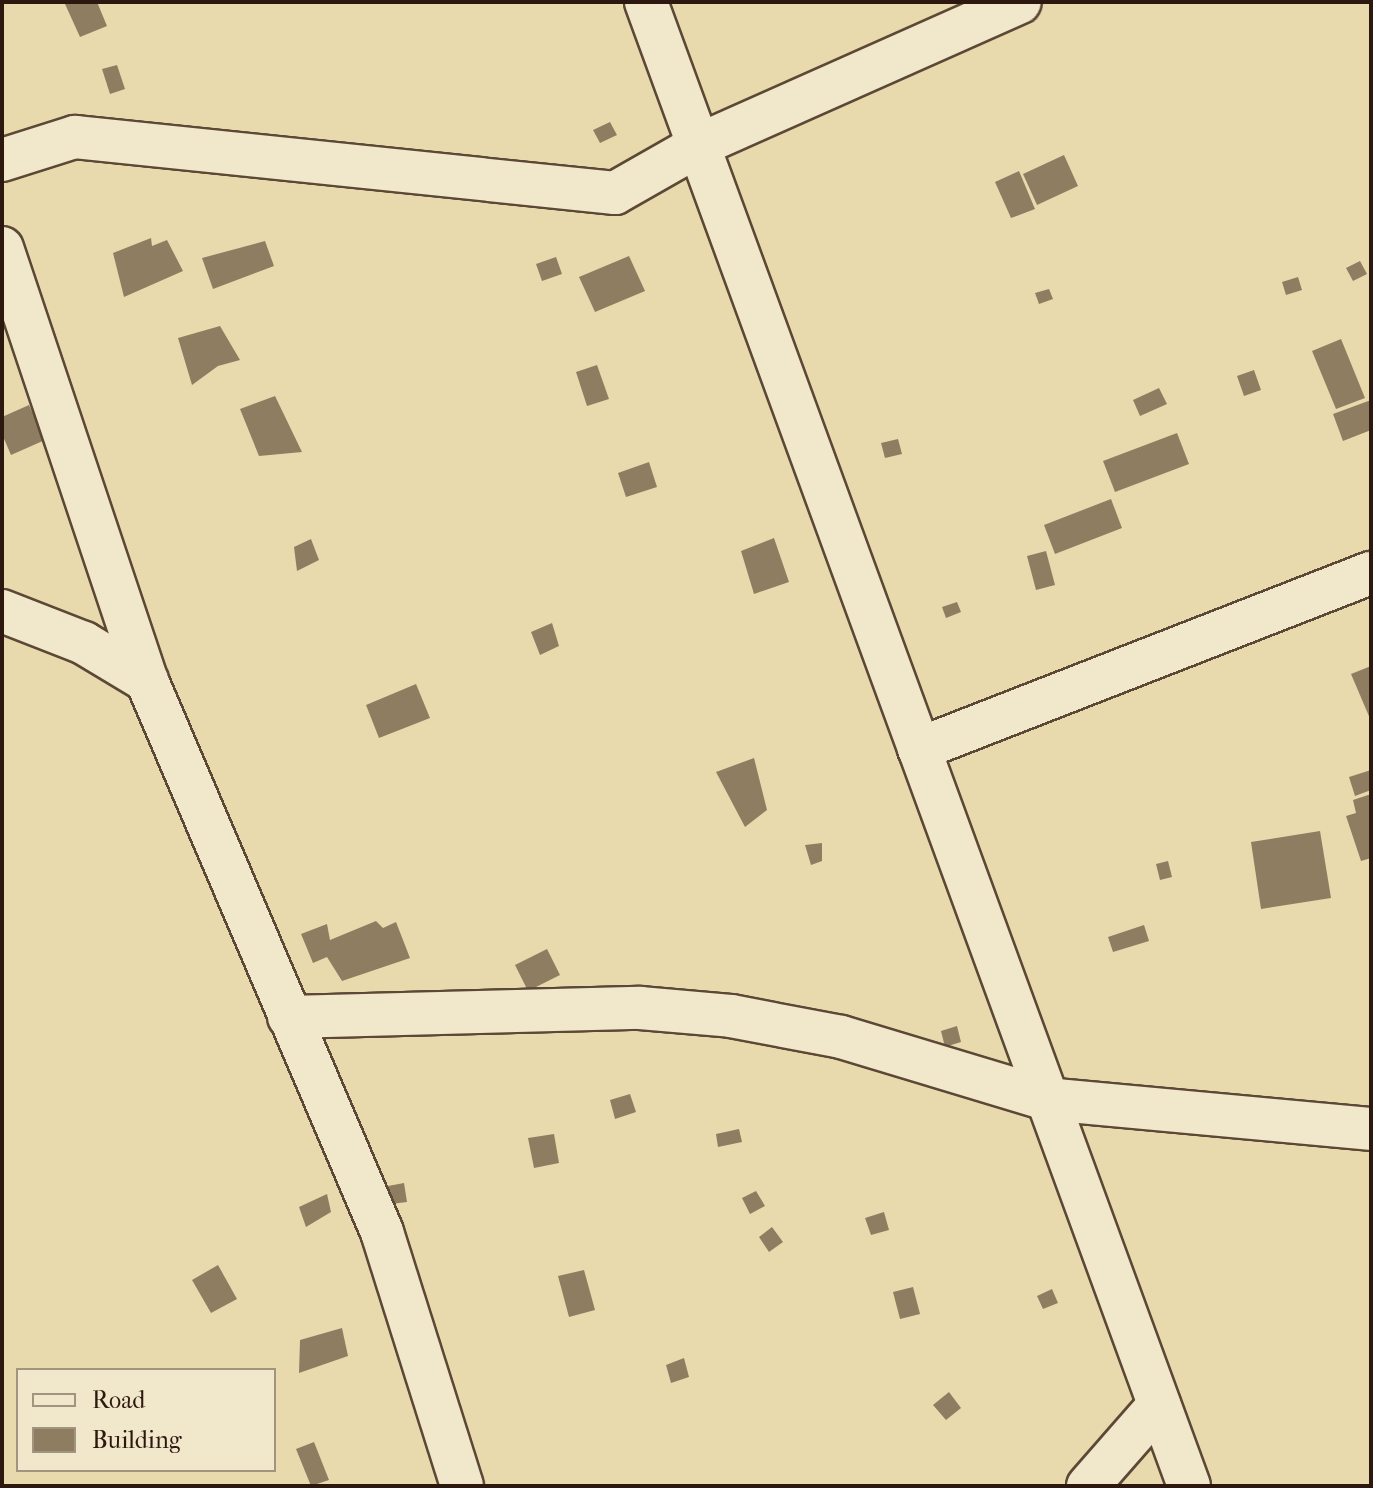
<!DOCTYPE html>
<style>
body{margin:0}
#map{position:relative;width:1373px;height:1488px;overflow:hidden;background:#e9daad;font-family:"IM FELL French Canon",serif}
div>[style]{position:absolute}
.building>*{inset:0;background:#8f7d61}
.roads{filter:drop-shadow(2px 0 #5c4836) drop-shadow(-2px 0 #5c4836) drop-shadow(0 2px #5c4836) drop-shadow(0 -2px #5c4836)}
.minor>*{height:42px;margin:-21px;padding:0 21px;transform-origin:21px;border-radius:21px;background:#f1e7ca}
span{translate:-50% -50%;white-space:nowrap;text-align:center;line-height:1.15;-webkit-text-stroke:8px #f1e7ca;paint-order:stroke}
.frame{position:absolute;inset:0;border:4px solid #2d180f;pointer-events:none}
.legend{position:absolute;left:16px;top:1368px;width:260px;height:104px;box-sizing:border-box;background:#f1e7ca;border:2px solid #a3947f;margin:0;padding:10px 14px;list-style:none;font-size:24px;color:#2d180f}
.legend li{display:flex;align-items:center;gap:16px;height:40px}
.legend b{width:40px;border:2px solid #a3947f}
</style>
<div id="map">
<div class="building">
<div style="clip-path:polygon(97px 2px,107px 26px,80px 37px,65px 4px)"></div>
<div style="clip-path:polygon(117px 65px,125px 89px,110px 94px,102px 69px)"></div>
<div style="clip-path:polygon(610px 122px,617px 135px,600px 143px,593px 130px)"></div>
<div style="clip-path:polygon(1064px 155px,1078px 186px,1037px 205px,1023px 174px)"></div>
<div style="clip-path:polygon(1019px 171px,1035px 209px,1011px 218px,995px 182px)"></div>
<div style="clip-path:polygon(151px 238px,152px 246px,167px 240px,183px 271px,124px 297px,113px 253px)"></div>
<div style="clip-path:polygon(265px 241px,274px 266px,213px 289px,202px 258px)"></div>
<div style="clip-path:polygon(629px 256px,645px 291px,595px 312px,579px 277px)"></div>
<div style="clip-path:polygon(556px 257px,562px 274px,542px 281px,536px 264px)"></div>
<div style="clip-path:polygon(1360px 261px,1367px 274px,1353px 281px,1346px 268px)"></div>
<div style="clip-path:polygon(1298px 277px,1302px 290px,1286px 295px,1282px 282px)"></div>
<div style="clip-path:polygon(1049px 289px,1053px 299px,1039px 304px,1035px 293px)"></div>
<div style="clip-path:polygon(220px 326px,240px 360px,218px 366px,192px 385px,178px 338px)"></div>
<div style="clip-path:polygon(1341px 339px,1365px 398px,1336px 409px,1312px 351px)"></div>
<div style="clip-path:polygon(597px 365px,609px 399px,587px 406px,576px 372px)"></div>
<div style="clip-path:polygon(1254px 370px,1261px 390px,1244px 396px,1237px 376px)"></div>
<div style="clip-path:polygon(1159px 388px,1167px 404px,1140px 416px,1133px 400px)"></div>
<div style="clip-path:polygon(275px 396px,302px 452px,259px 456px,240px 409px)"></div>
<div style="clip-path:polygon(1371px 400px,1371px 430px,1343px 441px,1333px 414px)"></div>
<div style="clip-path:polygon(29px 405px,45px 440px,11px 455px,2px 434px,2px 417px)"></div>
<div style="clip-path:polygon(1177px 433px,1189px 464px,1115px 492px,1103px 461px)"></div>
<div style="clip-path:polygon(898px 439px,902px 454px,885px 458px,881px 443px)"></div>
<div style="clip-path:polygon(649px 462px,657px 487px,626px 497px,618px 473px)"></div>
<div style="clip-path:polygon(1111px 499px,1122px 528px,1055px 554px,1044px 525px)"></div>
<div style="clip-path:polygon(774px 538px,789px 582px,754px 594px,741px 551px)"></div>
<div style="clip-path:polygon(311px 539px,319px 560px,297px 571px,294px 547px)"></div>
<div style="clip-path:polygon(1046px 551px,1055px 585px,1036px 590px,1027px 556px)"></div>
<div style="clip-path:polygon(957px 602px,961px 612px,946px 618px,942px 607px)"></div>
<div style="clip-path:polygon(552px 623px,559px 646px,540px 655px,531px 632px)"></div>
<div style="clip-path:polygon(1371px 666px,1371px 721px,1351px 674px)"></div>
<div style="clip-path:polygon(416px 684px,430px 718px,379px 738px,366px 705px)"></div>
<div style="clip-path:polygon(754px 758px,767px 810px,745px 827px,716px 772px)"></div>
<div style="clip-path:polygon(1371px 770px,1371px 790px,1355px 796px,1349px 777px)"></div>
<div style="clip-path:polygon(1371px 794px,1371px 858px,1361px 861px,1346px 816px,1356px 813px,1353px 800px)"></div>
<div style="clip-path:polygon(1320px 831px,1331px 898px,1261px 909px,1251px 842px)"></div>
<div style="clip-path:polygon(822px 843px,822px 861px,811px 865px,805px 845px)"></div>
<div style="clip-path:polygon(1168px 861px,1172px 877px,1160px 880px,1156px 864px)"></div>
<div style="clip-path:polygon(376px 921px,383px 928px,396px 922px,410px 958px,342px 981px,327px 957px,313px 963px,301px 934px,327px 924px,330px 940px)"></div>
<div style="clip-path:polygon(1144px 925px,1149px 941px,1113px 952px,1108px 937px)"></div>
<div style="clip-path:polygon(547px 949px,560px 975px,528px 991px,515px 965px)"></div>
<div style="clip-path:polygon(957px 1026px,961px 1042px,945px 1047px,941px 1031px)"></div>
<div style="clip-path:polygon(630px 1094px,636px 1112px,615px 1119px,610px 1100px)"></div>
<div style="clip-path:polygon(739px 1129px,742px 1142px,718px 1147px,716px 1134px)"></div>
<div style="clip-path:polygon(554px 1134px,559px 1163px,534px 1168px,528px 1138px)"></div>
<div style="clip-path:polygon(404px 1183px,407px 1202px,391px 1204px,388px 1186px)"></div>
<div style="clip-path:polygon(756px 1191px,765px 1206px,750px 1214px,742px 1198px)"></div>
<div style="clip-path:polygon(327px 1194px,331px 1212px,306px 1227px,299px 1207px)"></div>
<div style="clip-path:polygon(884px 1212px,889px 1230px,871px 1235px,865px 1218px)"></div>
<div style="clip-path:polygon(772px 1227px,783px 1242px,769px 1252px,759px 1237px)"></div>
<div style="clip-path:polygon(218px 1265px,237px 1299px,211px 1313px,192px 1280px)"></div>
<div style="clip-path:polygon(584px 1270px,595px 1310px,569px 1317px,558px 1276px)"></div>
<div style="clip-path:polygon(913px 1287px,920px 1314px,900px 1319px,893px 1292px)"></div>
<div style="clip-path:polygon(1052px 1289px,1058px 1303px,1043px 1309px,1037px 1296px)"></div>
<div style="clip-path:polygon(342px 1328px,348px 1356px,299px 1373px,300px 1340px)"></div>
<div style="clip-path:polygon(684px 1358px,689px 1377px,671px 1383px,666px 1365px)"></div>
<div style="clip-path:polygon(949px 1392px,961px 1408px,946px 1420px,933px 1405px)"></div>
<div style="clip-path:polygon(314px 1442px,329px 1480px,311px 1486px,296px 1449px)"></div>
</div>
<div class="roads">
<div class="minor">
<div style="left:646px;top:2px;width:1580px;rotate:69.9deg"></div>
<div style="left:2px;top:160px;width:77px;rotate:-17.5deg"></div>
<div style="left:75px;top:137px;width:543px;rotate:5.92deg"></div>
<div style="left:615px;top:193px;width:97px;rotate:-29.7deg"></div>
<div style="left:699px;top:145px;width:351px;rotate:-24deg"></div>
<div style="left:2px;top:248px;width:457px;rotate:71.5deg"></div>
<div style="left:147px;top:681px;width:599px;rotate:66.9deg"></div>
<div style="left:382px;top:1232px;width:266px;rotate:72.5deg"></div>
<div style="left:2px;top:611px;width:88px;rotate:21.3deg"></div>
<div style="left:84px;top:643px;width:74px;rotate:31.1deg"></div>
<div style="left:919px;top:749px;width:485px;rotate:-21.3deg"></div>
<div style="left:289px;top:1017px;width:351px;rotate:-1.5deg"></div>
<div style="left:640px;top:1008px;width:91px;rotate:5deg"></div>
<div style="left:731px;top:1016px;width:112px;rotate:10.8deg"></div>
<div style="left:841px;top:1037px;width:215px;rotate:16.8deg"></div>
<div style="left:1047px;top:1099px;width:325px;rotate:5.3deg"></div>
<div style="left:1088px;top:1486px;width:108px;rotate:-48.8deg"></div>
</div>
</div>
<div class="frame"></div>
<ul class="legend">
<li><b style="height:10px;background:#f1e7ca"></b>Road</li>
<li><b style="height:22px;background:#8f7d61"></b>Building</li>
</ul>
</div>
